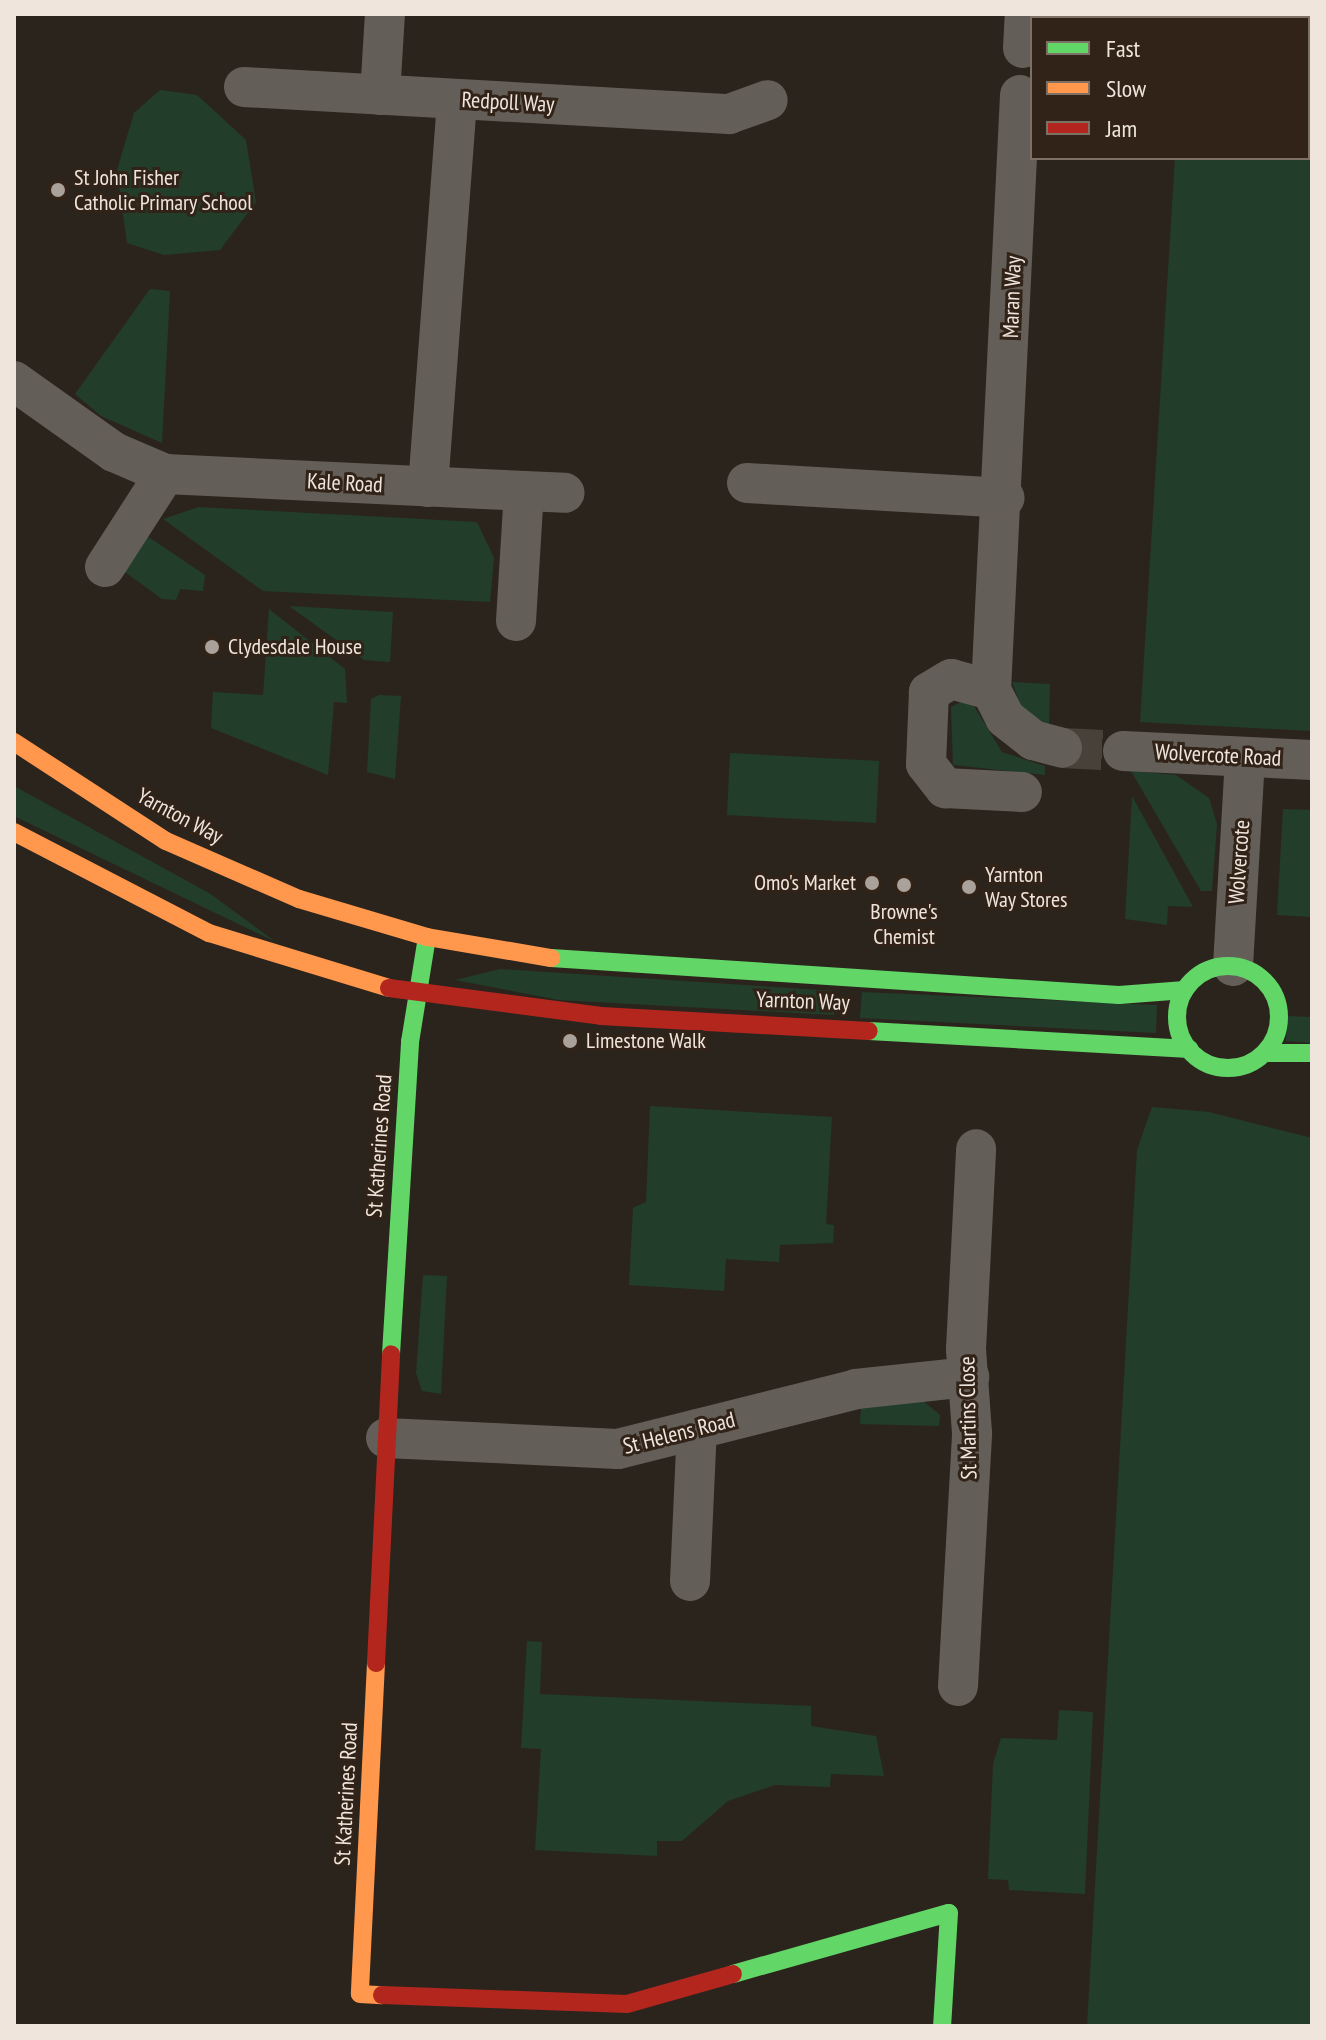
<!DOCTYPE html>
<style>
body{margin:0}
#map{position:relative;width:1326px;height:2040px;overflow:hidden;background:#2b241d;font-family:"PT Sans Narrow",sans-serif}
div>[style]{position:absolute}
.green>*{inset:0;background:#223e2a}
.street-tunnel>*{height:40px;margin-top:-20px;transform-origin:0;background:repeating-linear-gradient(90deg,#48413a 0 40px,transparent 0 60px)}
.street>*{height:40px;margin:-20px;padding:0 20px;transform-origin:20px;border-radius:20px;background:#645e59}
.fast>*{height:18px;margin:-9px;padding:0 9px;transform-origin:9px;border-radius:9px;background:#63d668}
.fast>.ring{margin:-9px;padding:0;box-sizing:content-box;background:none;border:18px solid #63d668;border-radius:50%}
.slow>*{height:18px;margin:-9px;padding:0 9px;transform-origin:9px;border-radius:9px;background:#ff974d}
.jam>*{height:18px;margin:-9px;padding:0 9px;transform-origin:9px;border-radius:9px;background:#b3261e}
.dots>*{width:22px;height:22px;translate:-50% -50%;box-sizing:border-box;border:4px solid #312317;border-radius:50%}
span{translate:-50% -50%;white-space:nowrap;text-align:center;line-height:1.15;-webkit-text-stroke:6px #312317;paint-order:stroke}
.street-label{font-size:22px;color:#efe5dd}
.poi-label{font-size:22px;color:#efe5dd}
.left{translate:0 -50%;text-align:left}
.right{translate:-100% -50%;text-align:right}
.frame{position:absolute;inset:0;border:16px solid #efe5dd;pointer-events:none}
.legend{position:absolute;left:1030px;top:16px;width:280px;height:144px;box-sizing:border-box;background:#312317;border:2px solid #7d7166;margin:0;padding:10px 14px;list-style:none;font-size:24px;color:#efe5dd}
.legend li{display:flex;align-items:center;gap:16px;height:40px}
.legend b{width:40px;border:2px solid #7d7166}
</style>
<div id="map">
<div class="green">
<div style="clip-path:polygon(1185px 14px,1312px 14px,1312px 731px,1140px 722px,1175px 158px,1308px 158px,1308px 18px)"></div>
<div style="clip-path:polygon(160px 90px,197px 95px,246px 140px,256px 202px,220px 250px,164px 255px,127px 243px,117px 170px,134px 113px)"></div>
<div style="clip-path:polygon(150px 289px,170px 291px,162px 443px,101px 416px,75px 394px)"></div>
<div style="clip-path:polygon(199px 507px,477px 522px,494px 558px,490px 602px,263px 591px,163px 519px)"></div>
<div style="clip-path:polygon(147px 536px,205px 575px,203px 591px,180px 589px,176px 600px,162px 599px,125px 572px)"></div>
<div style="clip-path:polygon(289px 606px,393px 612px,390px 662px,364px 660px)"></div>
<div style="clip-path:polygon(269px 609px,345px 669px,347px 703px,334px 702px,328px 775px,211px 728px,213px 692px,263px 695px)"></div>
<div style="clip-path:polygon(1012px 682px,1050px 684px,1049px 725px,1023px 711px)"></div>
<div style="clip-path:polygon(379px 695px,401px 696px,395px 779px,367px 772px,371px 699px)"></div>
<div style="clip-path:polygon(969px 698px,1002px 752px,1045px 766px,1045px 775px,953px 765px,951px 707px)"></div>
<div style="clip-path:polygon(730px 753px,879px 761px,876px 823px,727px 815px)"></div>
<div style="clip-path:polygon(1131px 771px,1176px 775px,1209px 798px,1217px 824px,1212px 891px,1201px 891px)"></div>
<div style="clip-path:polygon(14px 786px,209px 893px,276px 942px,14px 816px)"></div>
<div style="clip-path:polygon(1132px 796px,1193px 907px,1168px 906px,1167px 925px,1125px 919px)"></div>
<div style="clip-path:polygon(1283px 809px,1312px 810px,1312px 917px,1277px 915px)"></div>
<div style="clip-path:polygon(500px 969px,836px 991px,834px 1015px,559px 1000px,455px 980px)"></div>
<div style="clip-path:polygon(862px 992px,1157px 1005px,1156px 1033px,860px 1018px)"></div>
<div style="clip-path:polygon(1287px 1016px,1312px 1017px,1312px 1043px,1286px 1041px)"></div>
<div style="clip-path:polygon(650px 1106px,832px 1117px,826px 1224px,834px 1225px,833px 1243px,780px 1245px,779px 1262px,726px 1259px,724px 1291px,629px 1285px,633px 1208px,646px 1202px)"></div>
<div style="clip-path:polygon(1152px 1107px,1209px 1112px,1312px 1138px,1312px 2026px,1087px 2026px,1137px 1150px)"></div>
<div style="clip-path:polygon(423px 1275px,447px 1276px,441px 1394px,422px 1391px,416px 1373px)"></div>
<div style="clip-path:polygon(921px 1399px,940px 1415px,939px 1426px,860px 1424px,861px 1406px)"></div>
<div style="clip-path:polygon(527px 1641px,542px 1642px,540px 1694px,811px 1706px,811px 1726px,876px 1736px,884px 1776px,831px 1774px,830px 1787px,775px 1785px,728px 1801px,682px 1841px,657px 1841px,657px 1856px,535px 1850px,541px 1749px,521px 1748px)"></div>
<div style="clip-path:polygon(1059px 1710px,1093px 1712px,1085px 1894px,1009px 1890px,1008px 1880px,988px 1879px,993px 1764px,1001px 1738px,1057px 1740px)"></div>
</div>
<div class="street-tunnel">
<div style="left:1062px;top:748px;width:61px;rotate:2.8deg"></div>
</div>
<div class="street">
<div style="left:1023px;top:48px;width:34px;rotate:-87deg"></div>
<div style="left:244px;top:87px;width:486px;rotate:3.2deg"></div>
<div style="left:729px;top:114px;width:41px;rotate:-19.7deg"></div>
<div style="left:380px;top:95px;width:81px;rotate:-86.5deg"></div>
<div style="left:1020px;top:95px;width:596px;rotate:92.79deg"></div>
<div style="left:991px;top:690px;width:31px;rotate:63deg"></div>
<div style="left:1005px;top:718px;width:36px;rotate:38deg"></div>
<div style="left:1033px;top:740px;width:30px;rotate:15deg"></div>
<div style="left:14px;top:381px;width:123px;rotate:35.4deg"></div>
<div style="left:114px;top:452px;width:56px;rotate:23.3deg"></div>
<div style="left:165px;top:474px;width:400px;rotate:2.7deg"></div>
<div style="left:747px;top:483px;width:258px;rotate:3.3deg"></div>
<div style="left:428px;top:487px;width:388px;rotate:-85.7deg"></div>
<div style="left:105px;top:567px;width:111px;rotate:-57.2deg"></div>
<div style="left:516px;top:621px;width:130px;rotate:-86.5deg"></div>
<div style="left:991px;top:690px;width:41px;rotate:-164.6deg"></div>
<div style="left:951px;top:679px;width:26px;rotate:149deg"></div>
<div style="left:929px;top:692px;width:72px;rotate:92.4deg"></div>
<div style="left:926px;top:764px;width:31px;rotate:52deg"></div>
<div style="left:945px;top:788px;width:77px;rotate:3deg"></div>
<div style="left:1123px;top:751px;width:189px;rotate:2.7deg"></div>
<div style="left:1233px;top:966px;width:209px;rotate:-86.7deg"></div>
<div style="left:386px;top:1438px;width:232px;rotate:2.7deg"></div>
<div style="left:618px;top:1449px;width:245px;rotate:-14.1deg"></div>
<div style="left:856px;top:1389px;width:114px;rotate:-6.1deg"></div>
<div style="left:690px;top:1581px;width:152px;rotate:-87.4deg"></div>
<div style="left:958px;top:1686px;width:253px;rotate:-86.8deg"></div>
<div style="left:972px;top:1433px;width:84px;rotate:-94.1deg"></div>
<div style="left:966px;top:1349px;width:200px;rotate:-87.1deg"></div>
</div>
<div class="fast">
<div style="left:551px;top:958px;width:569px;rotate:3.73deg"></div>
<div style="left:1119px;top:995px;width:66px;rotate:-4.3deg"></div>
<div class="ring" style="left:1177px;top:966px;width:84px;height:84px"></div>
<div style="left:869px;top:1031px;width:321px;rotate:3.2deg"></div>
<div style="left:1264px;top:1053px;width:48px"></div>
<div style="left:391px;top:1354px;width:313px;rotate:-86.5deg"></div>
<div style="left:410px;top:1042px;width:106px;rotate:-80.8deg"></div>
<div style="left:733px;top:1974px;width:224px;rotate:-15.8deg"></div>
<div style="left:949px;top:1913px;width:113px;rotate:93.5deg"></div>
</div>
<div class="slow">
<div style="left:14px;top:742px;width:181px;rotate:33.1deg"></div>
<div style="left:166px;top:841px;width:145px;rotate:23.6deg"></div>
<div style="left:299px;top:899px;width:134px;rotate:16.5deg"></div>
<div style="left:427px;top:937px;width:126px;rotate:9.6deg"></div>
<div style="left:14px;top:832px;width:220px;rotate:27.4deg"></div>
<div style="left:209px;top:933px;width:188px;rotate:17deg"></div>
<div style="left:376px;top:1663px;width:331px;rotate:92.8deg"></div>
<div style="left:360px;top:1994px;width:22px;rotate:3deg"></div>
</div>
<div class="jam">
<div style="left:389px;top:988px;width:214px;rotate:7.5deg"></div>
<div style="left:601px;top:1016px;width:268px;rotate:3.2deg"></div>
<div style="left:376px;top:1663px;width:309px;rotate:-87.2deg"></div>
<div style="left:382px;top:1995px;width:245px;rotate:2.1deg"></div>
<div style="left:627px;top:2004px;width:110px;rotate:-15.8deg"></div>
</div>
<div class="dots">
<div style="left:58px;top:190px;background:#aaa19a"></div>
<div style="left:212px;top:647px;background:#aaa19a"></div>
<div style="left:872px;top:883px;background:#aaa19a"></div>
<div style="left:904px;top:885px;background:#aaa19a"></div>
<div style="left:969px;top:887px;background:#aaa19a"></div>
<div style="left:570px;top:1041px;background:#aaa19a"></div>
</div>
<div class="street-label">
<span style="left:508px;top:102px;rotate:3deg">Redpoll Way</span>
<span style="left:1012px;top:297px;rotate:-88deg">Maran Way</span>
<span style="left:345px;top:483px;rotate:3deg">Kale Road</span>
<span style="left:1218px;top:755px;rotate:3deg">Wolvercote Road</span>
<span style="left:180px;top:816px;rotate:28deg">Yarnton Way</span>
<span style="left:1239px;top:862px;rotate:-86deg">Wolvercote</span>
<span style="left:803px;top:1001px;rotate:2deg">Yarnton Way</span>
<span style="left:379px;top:1146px;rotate:-86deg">St Katherines Road</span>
<span style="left:968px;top:1418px;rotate:-91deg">St Martins Close</span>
<span style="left:679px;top:1433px;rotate:-14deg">St Helens Road</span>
<span style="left:346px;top:1794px;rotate:-87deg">St Katherines Road</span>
</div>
<div class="poi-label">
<span class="left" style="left:74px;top:190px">St John Fisher<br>Catholic Primary School</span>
<span class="left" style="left:228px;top:647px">Clydesdale House</span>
<span class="left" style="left:985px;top:887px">Yarnton<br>Way Stores</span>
<span class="right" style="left:856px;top:883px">Omo's Market</span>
<span style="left:904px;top:924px">Browne's<br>Chemist</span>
<span class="left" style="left:586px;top:1041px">Limestone Walk</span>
</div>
<div class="frame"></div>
<ul class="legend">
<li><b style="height:10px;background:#63d668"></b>Fast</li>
<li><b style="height:10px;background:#ff974d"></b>Slow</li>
<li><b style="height:10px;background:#b3261e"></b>Jam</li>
</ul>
</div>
